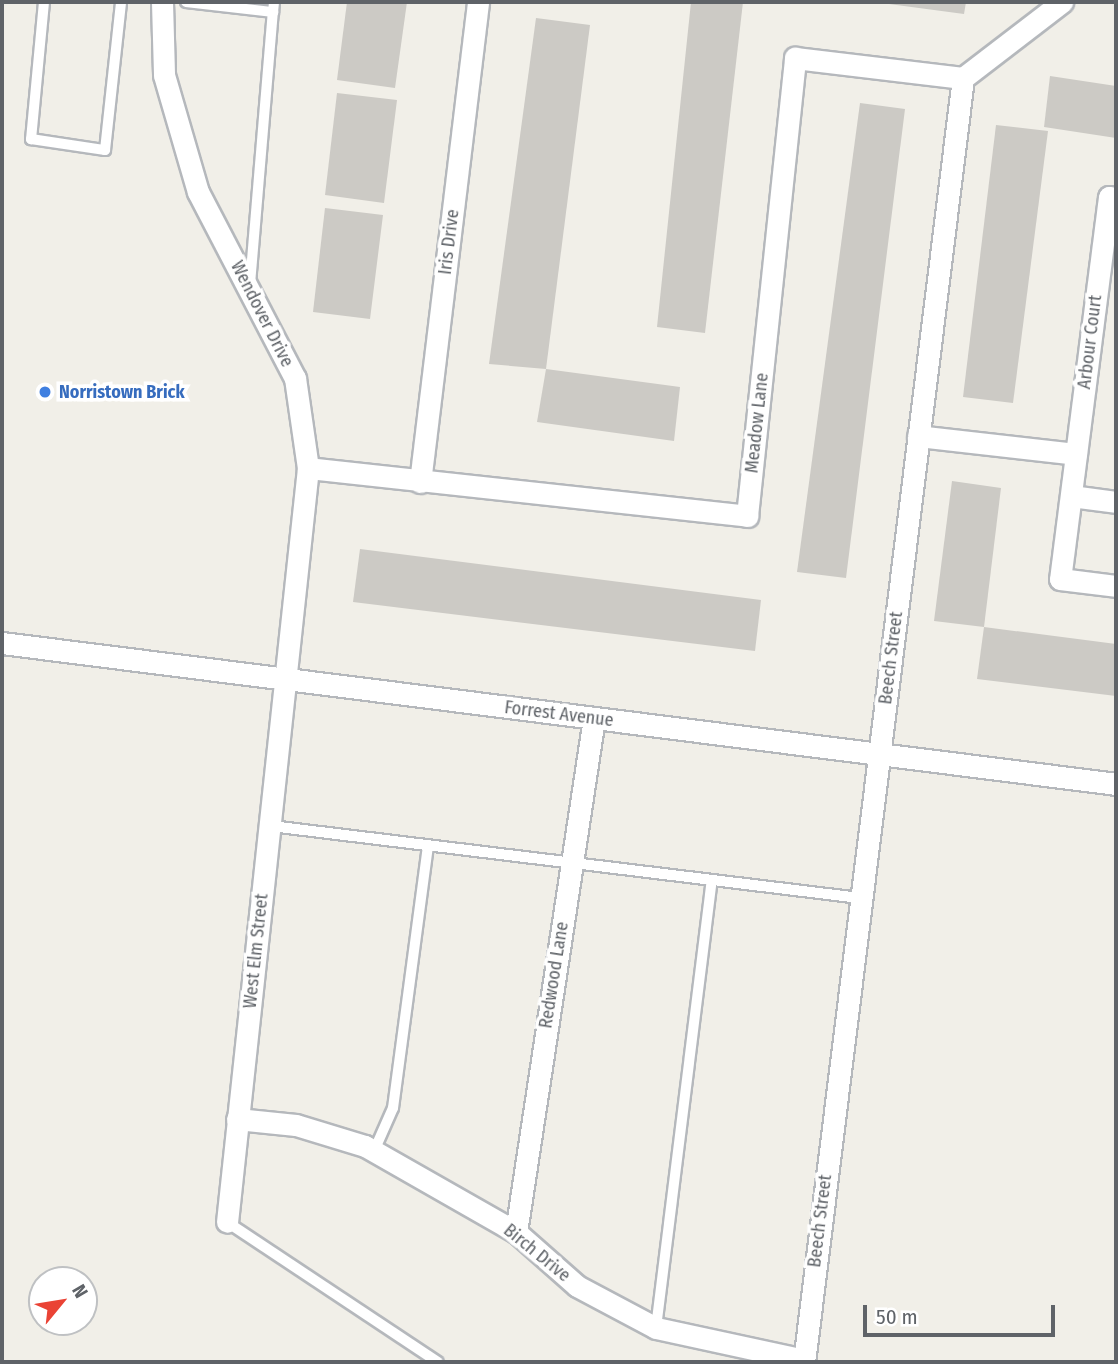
<!DOCTYPE html>
<style>
body{margin:0}
#map{position:relative;width:1118px;height:1364px;overflow:hidden;background:#f1efe8;font-family:"Fira Sans Condensed",sans-serif}
div>[style]{position:absolute}
.building>*{inset:0;background:#cccac5}
.roads{filter:drop-shadow(2px 0 #b5b8bc) drop-shadow(-2px 0 #b5b8bc) drop-shadow(0 2px #b5b8bc) drop-shadow(0 -2px #b5b8bc)}
.lane>*{height:10px;margin:-5px;padding:0 5px;transform-origin:5px;border-radius:5px;background:#fff}
.street>*{height:21px;margin:-10.5px;padding:0 10.5px;transform-origin:10.5px;border-radius:10.5px;background:#fff}
.dots>*{width:19px;height:19px;translate:-50% -50%;box-sizing:border-box;border:4px solid #fff;border-radius:50%}
span{translate:-50% -50%;white-space:nowrap;text-align:center;line-height:1.15;-webkit-text-stroke:7px #fff;paint-order:stroke}
.street-label{font-size:18px;color:#5f6368}
.shop-label{font-size:18px;color:#366cbe;font-weight:700}
.left{translate:0 -50%;text-align:left}
.frame{position:absolute;inset:0;border:4px solid #5f6368;pointer-events:none}
.north{position:absolute;left:28px;top:1266px;width:70px;height:70px;box-sizing:border-box;background:#fff;border:2px solid #bfc1c3;border-radius:50%;rotate:60deg;font-size:19px;font-weight:700;line-height:28px;text-align:center;color:#5f6368}
.north::after{content:'';display:block;margin:auto;width:24px;height:32px;background:#ea4335;clip-path:polygon(50% 0,100% 100%,50% 72%,0 100%)}
.scale{position:absolute;left:863px;top:1305px;width:192px;height:32px;box-sizing:border-box;border:4px solid #5f6368;border-top:0;padding-left:9px;font-size:21px;line-height:24px;white-space:nowrap;color:#5f6368;-webkit-text-stroke:5px #fff;paint-order:stroke}
</style>
<div id="map">
<div class="building">
<div style="clip-path:polygon(347px 2px,407px 2px,395px 88px,337px 80px)"></div>
<div style="clip-path:polygon(691px 2px,743px 2px,705px 333px,657px 327px)"></div>
<div style="clip-path:polygon(874px 2px,966px 2px,964px 14px)"></div>
<div style="clip-path:polygon(536px 18px,590px 25px,546px 369px,489px 364px)"></div>
<div style="clip-path:polygon(1050px 76px,1116px 86px,1116px 138px,1044px 127px)"></div>
<div style="clip-path:polygon(337px 93px,397px 100px,384px 203px,325px 195px)"></div>
<div style="clip-path:polygon(860px 103px,905px 109px,846px 578px,797px 572px)"></div>
<div style="clip-path:polygon(996px 125px,1048px 131px,1013px 403px,963px 397px)"></div>
<div style="clip-path:polygon(325px 208px,383px 215px,370px 319px,313px 312px)"></div>
<div style="clip-path:polygon(546px 369px,680px 387px,674px 441px,537px 422px)"></div>
<div style="clip-path:polygon(952px 481px,1001px 488px,984px 627px,934px 621px)"></div>
<div style="clip-path:polygon(360px 549px,761px 600px,755px 651px,353px 602px)"></div>
<div style="clip-path:polygon(984px 627px,1116px 644px,1116px 696px,977px 679px)"></div>
</div>
<div class="roads">
<div class="lane">
<div style="left:44px;top:2px;width:138px;rotate:95.4deg"></div>
<div style="left:31px;top:139px;width:75px;rotate:8.5deg"></div>
<div style="left:105px;top:150px;width:149px;rotate:-83.8deg"></div>
<div style="left:186px;top:2px;width:88px;rotate:6.6deg"></div>
<div style="left:273px;top:12px;width:10px;rotate:-84deg"></div>
<div style="left:250px;top:284px;width:273px;rotate:-85.2deg"></div>
<div style="left:271px;top:826px;width:593px;rotate:6.97deg"></div>
<div style="left:374px;top:1151px;width:47px;rotate:-66.2deg"></div>
<div style="left:393px;top:1108px;width:265px;rotate:-82.4deg"></div>
<div style="left:227px;top:1222px;width:253px;rotate:33.6deg"></div>
<div style="left:656px;top:1328px;width:451px;rotate:-82.9deg"></div>
</div>
<div class="street">
<div style="left:162px;top:2px;width:73px;rotate:88.4deg"></div>
<div style="left:164px;top:75px;width:122px;rotate:73.8deg"></div>
<div style="left:198px;top:192px;width:210px;rotate:62.5deg"></div>
<div style="left:295px;top:378px;width:91px;rotate:81.8deg"></div>
<div style="left:308px;top:468px;width:758px;rotate:96.13deg"></div>
<div style="left:1116px;top:198px;width:7px;rotate:-172deg"></div>
<div style="left:1109px;top:197px;width:385px;rotate:97.3deg"></div>
<div style="left:1060px;top:579px;width:56px;rotate:7.1deg"></div>
<div style="left:918px;top:436px;width:159px;rotate:6.5deg"></div>
<div style="left:308px;top:468px;width:442px;rotate:6.2deg"></div>
<div style="left:747px;top:516px;width:461px;rotate:-84deg"></div>
<div style="left:795px;top:58px;width:169px;rotate:6.8deg"></div>
<div style="left:420px;top:482px;width:483px;rotate:-83.1deg"></div>
<div style="left:1071px;top:496px;width:45px;rotate:7.6deg"></div>
<div style="left:2px;top:643px;width:1123px;rotate:7.21deg"></div>
<div style="left:237px;top:1119px;width:59px;rotate:5.8deg"></div>
<div style="left:296px;top:1125px;width:72px;rotate:16.9deg"></div>
<div style="left:365px;top:1146px;width:174px;rotate:29.7deg"></div>
<div style="left:516px;top:1232px;width:81px;rotate:41.5deg"></div>
<div style="left:577px;top:1286px;width:89px;rotate:28deg"></div>
<div style="left:656px;top:1328px;width:151px;rotate:12.2deg"></div>
<div style="left:516px;top:1232px;width:520px;rotate:-81.37deg"></div>
<div style="left:804px;top:1362px;width:1294px;rotate:-82.94deg"></div>
<div style="left:963px;top:78px;width:125px;rotate:-37.5deg"></div>
</div>
</div>
<div class="dots">
<div style="left:45px;top:392px;background:#3f7fe0"></div>
</div>
<div class="street-label">
<span style="left:449px;top:242px;rotate:-83deg">Iris Drive</span>
<span style="left:262px;top:314px;rotate:63deg">Wendover Drive</span>
<span style="left:1090px;top:342px;rotate:-83deg">Arbour Court</span>
<span style="left:757px;top:423px;rotate:-84deg">Meadow Lane</span>
<span style="left:891px;top:658px;rotate:-83deg">Beech Street</span>
<span style="left:559px;top:714px;rotate:7deg">Forrest Avenue</span>
<span style="left:256px;top:951px;rotate:-84deg">West Elm Street</span>
<span style="left:554px;top:975px;rotate:-81deg">Redwood Lane</span>
<span style="left:820px;top:1221px;rotate:-83deg">Beech Street</span>
<span style="left:537px;top:1253px;rotate:39deg">Birch Drive</span>
</div>
<div class="shop-label">
<span class="left" style="left:59px;top:392px">Norristown Brick</span>
</div>
<div class="frame"></div>
<div class="north">N</div>
<div class="scale">50 m</div>
</div>
